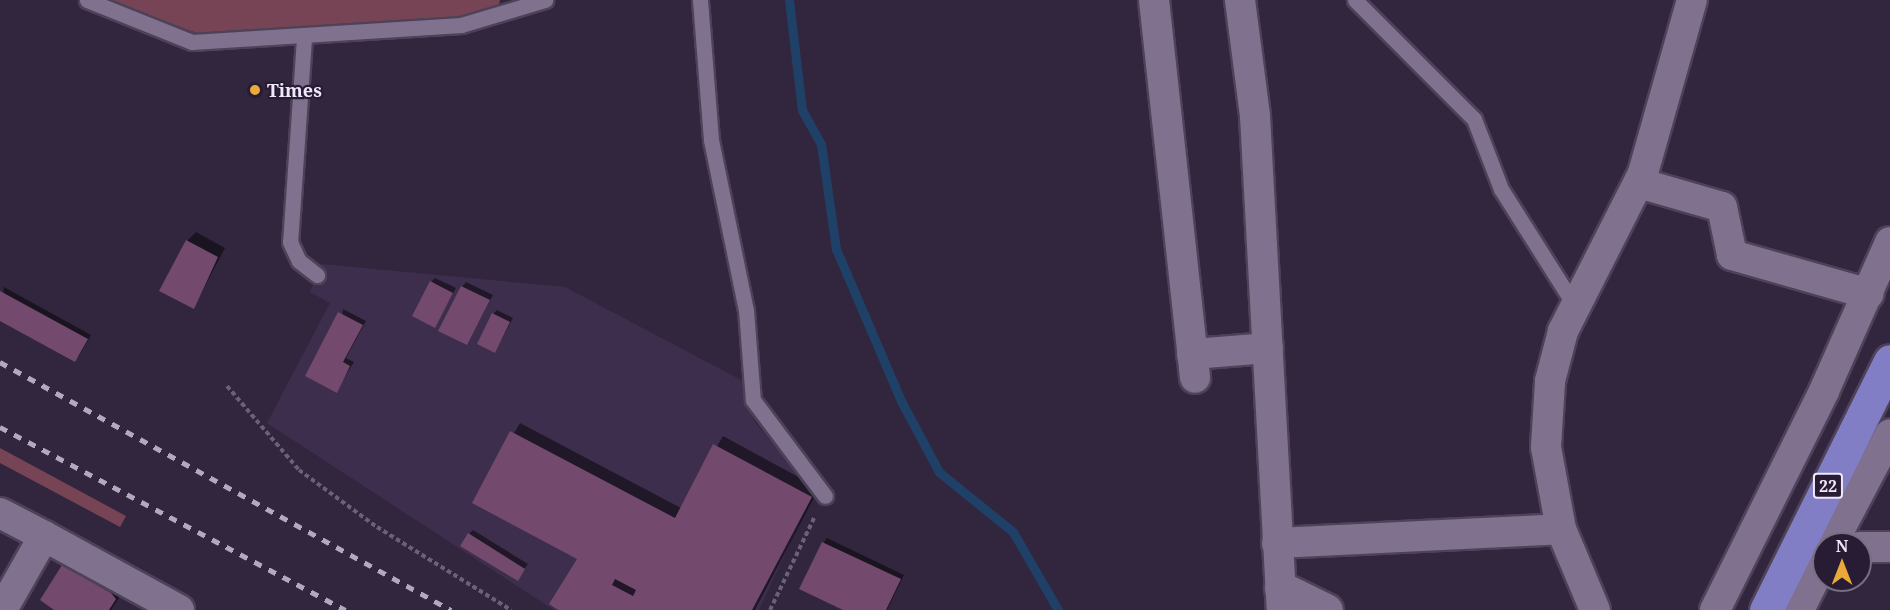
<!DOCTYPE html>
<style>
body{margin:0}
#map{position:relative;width:1890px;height:610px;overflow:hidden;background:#32263f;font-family:"Noto Serif",serif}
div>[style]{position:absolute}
.built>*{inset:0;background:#3d2e4d}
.green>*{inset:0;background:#745}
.shadow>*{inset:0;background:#0007}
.stream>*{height:9px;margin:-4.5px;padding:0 4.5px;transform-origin:4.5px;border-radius:4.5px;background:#1f4168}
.building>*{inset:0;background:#74496e}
.path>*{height:4px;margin-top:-2px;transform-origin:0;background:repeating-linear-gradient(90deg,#6b6077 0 4.5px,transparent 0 7.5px)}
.roads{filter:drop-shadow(2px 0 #4d4258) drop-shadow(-2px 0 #4d4258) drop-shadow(0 2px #4d4258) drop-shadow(0 -2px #4d4258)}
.lane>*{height:15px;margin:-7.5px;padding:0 7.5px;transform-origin:7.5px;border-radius:7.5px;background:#80728f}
.street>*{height:30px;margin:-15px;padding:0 15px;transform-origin:15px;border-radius:15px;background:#80728f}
.secondary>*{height:33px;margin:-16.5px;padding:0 16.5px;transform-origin:16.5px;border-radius:16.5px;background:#80728f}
.primary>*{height:33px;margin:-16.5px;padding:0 16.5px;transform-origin:16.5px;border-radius:16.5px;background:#817ec6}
.rail>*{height:4.5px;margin-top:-2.25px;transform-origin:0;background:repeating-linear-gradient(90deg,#b2a9bd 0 8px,transparent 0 16px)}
.dots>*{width:16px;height:16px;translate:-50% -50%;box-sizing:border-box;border:3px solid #281c34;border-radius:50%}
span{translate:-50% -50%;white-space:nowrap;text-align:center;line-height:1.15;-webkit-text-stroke:4.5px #281c34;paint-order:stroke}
.shield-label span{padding:2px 4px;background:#281c34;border:2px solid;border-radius:4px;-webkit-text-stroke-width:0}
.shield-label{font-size:16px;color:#efe8f9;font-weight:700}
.poi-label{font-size:18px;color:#efe8f9;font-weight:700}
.left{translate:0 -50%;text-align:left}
.north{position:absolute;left:1812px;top:532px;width:60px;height:60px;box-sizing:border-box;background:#281c34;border:2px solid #786e83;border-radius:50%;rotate:0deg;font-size:16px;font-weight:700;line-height:24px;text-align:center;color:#efe8f9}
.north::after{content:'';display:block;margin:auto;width:21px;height:27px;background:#eaaa39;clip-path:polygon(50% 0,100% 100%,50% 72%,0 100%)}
</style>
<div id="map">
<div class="built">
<div style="clip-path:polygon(321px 264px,565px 287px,741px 380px,754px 421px,814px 492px,759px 610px,554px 610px,267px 423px,330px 303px,310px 292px)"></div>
</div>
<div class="green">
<div style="clip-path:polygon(106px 0,500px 0,498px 8px,473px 16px,202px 35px)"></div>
<div style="clip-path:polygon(0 448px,126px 516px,120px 527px,0 463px)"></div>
</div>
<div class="shadow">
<div style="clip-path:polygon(196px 232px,225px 248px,194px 307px,187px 241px)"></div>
<div style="clip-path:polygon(435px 278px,456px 288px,435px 326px,431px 282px)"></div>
<div style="clip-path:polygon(466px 282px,493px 295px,467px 344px,462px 287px)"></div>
<div style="clip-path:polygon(4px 287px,91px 335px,79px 356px,75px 360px,0 319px)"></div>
<div style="clip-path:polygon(343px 309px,366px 321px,346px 358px,354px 362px,336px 391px)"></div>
<div style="clip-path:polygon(497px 310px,513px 318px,495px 352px,493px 314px)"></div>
<div style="clip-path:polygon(520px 423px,681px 508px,723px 436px,819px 488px,755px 610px,561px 610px,580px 559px,474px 502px)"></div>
<div style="clip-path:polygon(473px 530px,528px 564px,517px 579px,469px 534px)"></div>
<div style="clip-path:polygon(827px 538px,904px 575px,887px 610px,846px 610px,823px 543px)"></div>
<div style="clip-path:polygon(71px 557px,124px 590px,111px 610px,55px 610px,63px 566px)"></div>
</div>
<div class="stream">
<div style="left:789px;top:0;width:111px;rotate:83.3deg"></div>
<div style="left:802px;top:110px;width:39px;rotate:61deg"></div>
<div style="left:821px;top:144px;width:106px;rotate:81.9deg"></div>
<div style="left:836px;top:249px;width:165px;rotate:66.8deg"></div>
<div style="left:901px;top:401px;width:81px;rotate:61.8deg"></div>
<div style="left:939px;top:472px;width:95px;rotate:39deg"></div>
<div style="left:1013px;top:532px;width:90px;rotate:60deg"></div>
</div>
<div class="building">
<div style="clip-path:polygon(186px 240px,218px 257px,194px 309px,159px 291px)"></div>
<div style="clip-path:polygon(430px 281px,453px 293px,435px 328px,412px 316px)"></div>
<div style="clip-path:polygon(461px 286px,490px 300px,467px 345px,438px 331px)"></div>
<div style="clip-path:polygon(0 291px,88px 339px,75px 362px,0 321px)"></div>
<div style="clip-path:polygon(338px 312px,363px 325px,343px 362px,350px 366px,337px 393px,305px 376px)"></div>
<div style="clip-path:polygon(492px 313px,510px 322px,495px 353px,477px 344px)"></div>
<div style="clip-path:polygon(evenodd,510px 431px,675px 518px,713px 444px,812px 497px,752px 610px,558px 610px,549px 604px,577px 559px,472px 503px,510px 431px,615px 579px,636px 590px,633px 596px,612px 585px,615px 579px)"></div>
<div style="clip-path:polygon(468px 533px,525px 569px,518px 581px,460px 546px)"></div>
<div style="clip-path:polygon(822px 542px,901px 579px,886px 610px,843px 610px,799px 589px)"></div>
<div style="clip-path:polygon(62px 565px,111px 593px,116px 599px,109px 610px,54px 610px,40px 600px)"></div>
</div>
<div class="path">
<div style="left:227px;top:386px;width:111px;rotate:49.4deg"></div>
<div style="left:299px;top:470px;width:97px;rotate:36.2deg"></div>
<div style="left:377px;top:527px;width:158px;rotate:31.8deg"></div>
<div style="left:770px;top:610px;width:104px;rotate:-64.4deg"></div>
</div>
<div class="roads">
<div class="lane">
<div style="left:87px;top:0;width:113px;rotate:21.8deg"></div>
<div style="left:192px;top:42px;width:270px;rotate:-3.6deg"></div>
<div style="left:461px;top:25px;width:88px;rotate:-16.6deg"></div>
<div style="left:700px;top:0;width:140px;rotate:85.5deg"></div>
<div style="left:711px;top:140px;width:174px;rotate:78.4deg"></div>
<div style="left:746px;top:310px;width:90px;rotate:85.6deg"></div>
<div style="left:753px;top:400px;width:120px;rotate:53.1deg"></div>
<div style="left:1355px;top:0;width:168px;rotate:45deg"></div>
<div style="left:1474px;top:119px;width:75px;rotate:68.9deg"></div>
<div style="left:1501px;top:189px;width:138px;rotate:57.7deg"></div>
<div style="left:304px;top:38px;width:204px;rotate:93.9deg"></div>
<div style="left:290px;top:242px;width:21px;rotate:65deg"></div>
<div style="left:299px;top:261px;width:23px;rotate:38deg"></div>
</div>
<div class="street">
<div style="left:1154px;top:0;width:380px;rotate:83.8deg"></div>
<div style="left:1240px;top:0;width:117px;rotate:82.6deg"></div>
<div style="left:1255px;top:116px;width:495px;rotate:86.9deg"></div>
<div style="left:1639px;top:183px;width:86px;rotate:16.1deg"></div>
<div style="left:1722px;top:207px;width:49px;rotate:78.2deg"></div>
<div style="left:1732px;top:255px;width:142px;rotate:15.9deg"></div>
<div style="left:1192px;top:354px;width:76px;rotate:-4.5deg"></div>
<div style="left:0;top:513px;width:50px;rotate:27.6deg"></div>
<div style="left:1277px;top:543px;width:284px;rotate:-2.8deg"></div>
<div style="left:1832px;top:544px;width:124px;rotate:-62.2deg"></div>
<div style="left:1860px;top:547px;width:30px"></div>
<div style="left:2px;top:610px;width:85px;rotate:-60.4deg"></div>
<div style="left:44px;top:536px;width:154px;rotate:28.7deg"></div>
<div style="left:1595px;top:610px;width:88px;rotate:-112.8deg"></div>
<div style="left:1561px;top:529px;width:83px;rotate:-100.4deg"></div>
<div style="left:1546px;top:447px;width:66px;rotate:-86.5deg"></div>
<div style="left:1550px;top:381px;width:52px;rotate:-75.4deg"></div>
<div style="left:1563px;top:331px;width:177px;rotate:-63.1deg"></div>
<div style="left:1643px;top:173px;width:180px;rotate:-74.2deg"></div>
<div style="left:1715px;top:610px;width:245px;rotate:-63.5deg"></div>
<div style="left:1824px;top:391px;width:163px;rotate:-66.1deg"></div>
<div style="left:1799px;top:610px;width:56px;rotate:-63.4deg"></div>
</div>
<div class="secondary">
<div style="left:1281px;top:588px;width:50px;rotate:26.1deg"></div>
</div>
<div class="primary">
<div style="left:1766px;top:610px;width:278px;rotate:-63.5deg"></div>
</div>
</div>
<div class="rail">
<div style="left:0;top:362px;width:515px;rotate:28.81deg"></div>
<div style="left:0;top:427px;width:391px;rotate:27.9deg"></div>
</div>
<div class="dots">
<div style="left:255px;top:90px;background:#eaaa39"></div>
</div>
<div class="shield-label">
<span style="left:1828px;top:486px">22</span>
</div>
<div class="poi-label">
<span class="left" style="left:267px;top:90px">Times</span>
</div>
<div class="north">N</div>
</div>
